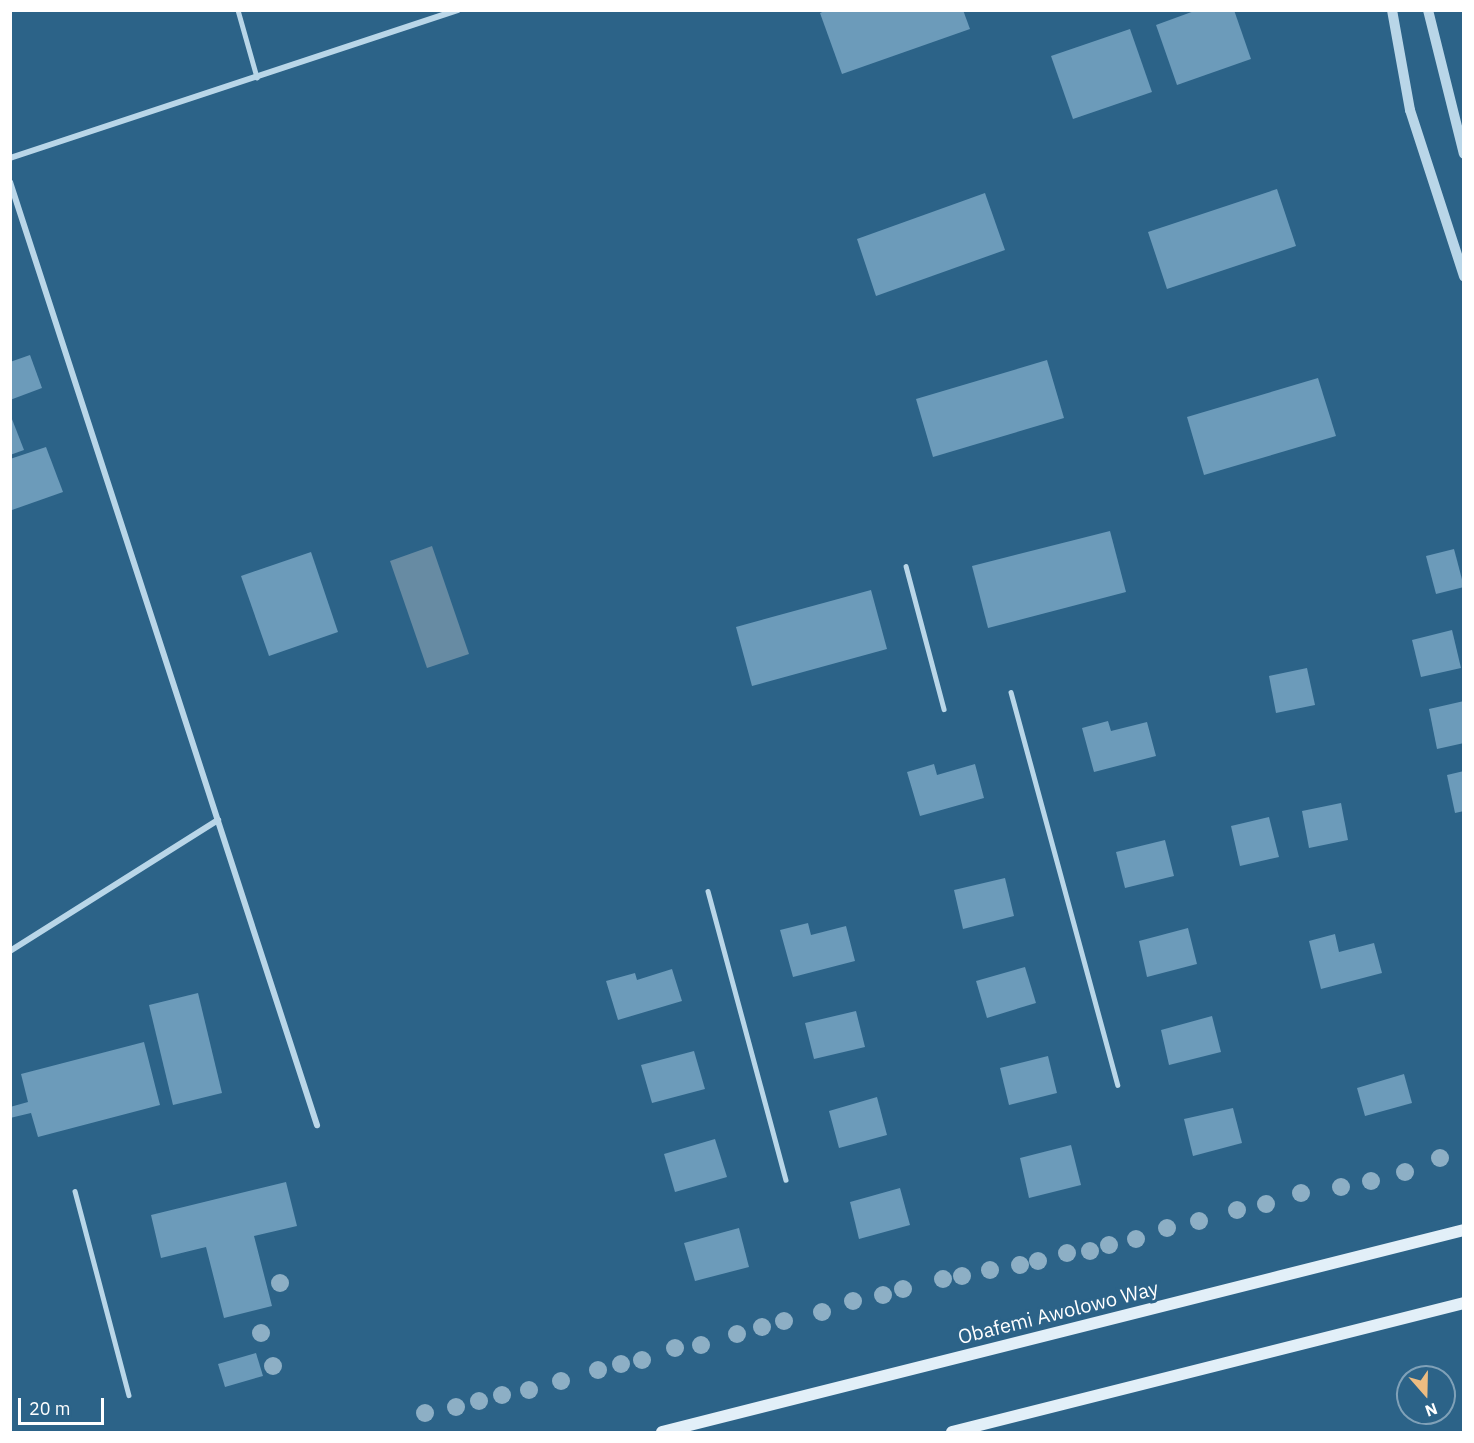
<!DOCTYPE html>
<style>
body{margin:0}
#map{position:relative;width:1474px;height:1443px;overflow:hidden;background:#2c6388;font-family:"IBM Plex Sans",sans-serif}
div>[style]{position:absolute}
.water>*{inset:0;background:#678ba3}
.building>*{inset:0;background:#6c9bba}
.service>*{height:4.5px;margin:-2.25px;padding:0 2.25px;transform-origin:2.25px;border-radius:2.25px;background:#b9d6e8}
.minor>*{height:6px;margin:-3px;padding:0 3px;transform-origin:3px;border-radius:3px;background:#b9d6e8}
.tertiary>*{height:10px;margin:-5px;padding:0 5px;transform-origin:5px;border-radius:5px;background:#b9d6e8}
.secondary>*{height:12px;margin:-6px;padding:0 6px;transform-origin:6px;border-radius:6px;background:#e2eff8}
.trees>*{width:18px;height:18px;margin:-9px;border-radius:50%;background:#8dafc5}
span{translate:-50% -50%;white-space:nowrap;text-align:center;line-height:1.15;-webkit-text-stroke:6px #2c6388;paint-order:stroke}
.street-label{font-size:20px;color:#fff}
.frame{position:absolute;inset:0;border:12px solid #fff;pointer-events:none}
.north{position:absolute;left:1396px;top:1365px;width:60px;height:60px;box-sizing:border-box;background:#2c6388;border:2px solid #80a1b8;border-radius:50%;rotate:160deg;font-size:16px;font-weight:700;line-height:24px;text-align:center;color:#fff}
.north::after{content:'';display:block;margin:auto;width:21px;height:27px;background:#edbc81;clip-path:polygon(50% 0,100% 100%,50% 72%,0 100%)}
.scale{position:absolute;left:18px;top:1398px;width:86px;height:27px;box-sizing:border-box;border:3px solid #fff;border-top:0;padding-left:8px;font-size:18px;line-height:21px;white-space:nowrap;color:#fff;-webkit-text-stroke:4px #2c6388;paint-order:stroke}
</style>
<div id="map">
<div class="water">
<div style="clip-path:polygon(432px 546px,469px 654px,427px 668px,390px 561px)"></div>
</div>
<div class="building">
<div style="clip-path:polygon(827px 10px,963px 10px,970px 29px,842px 74px,820px 13px)"></div>
<div style="clip-path:polygon(1197px 10px,1234px 10px,1251px 59px,1177px 85px,1156px 25px)"></div>
<div style="clip-path:polygon(1130px 29px,1152px 92px,1073px 119px,1051px 56px)"></div>
<div style="clip-path:polygon(1277px 189px,1296px 246px,1167px 289px,1148px 232px)"></div>
<div style="clip-path:polygon(985px 193px,1005px 250px,876px 296px,857px 239px)"></div>
<div style="clip-path:polygon(30px 355px,42px 388px,10px 400px,10px 362px)"></div>
<div style="clip-path:polygon(1047px 360px,1064px 418px,933px 457px,916px 399px)"></div>
<div style="clip-path:polygon(1318px 378px,1336px 436px,1204px 475px,1187px 417px)"></div>
<div style="clip-path:polygon(10px 414px,24px 450px,10px 455px)"></div>
<div style="clip-path:polygon(46px 447px,63px 492px,12px 510px,10px 459px)"></div>
<div style="clip-path:polygon(1110px 531px,1126px 592px,988px 628px,972px 566px)"></div>
<div style="clip-path:polygon(1454px 549px,1464px 587px,1436px 594px,1426px 556px)"></div>
<div style="clip-path:polygon(311px 552px,338px 632px,269px 656px,241px 576px)"></div>
<div style="clip-path:polygon(871px 590px,887px 649px,752px 686px,736px 627px)"></div>
<div style="clip-path:polygon(1452px 630px,1461px 668px,1421px 677px,1412px 640px)"></div>
<div style="clip-path:polygon(1307px 668px,1315px 705px,1276px 713px,1269px 676px)"></div>
<div style="clip-path:polygon(1464px 701px,1464px 743px,1437px 749px,1429px 709px)"></div>
<div style="clip-path:polygon(1108px 721px,1111px 731px,1147px 722px,1156px 756px,1094px 772px,1082px 728px)"></div>
<div style="clip-path:polygon(934px 764px,937px 775px,975px 764px,984px 798px,920px 816px,907px 772px)"></div>
<div style="clip-path:polygon(1464px 771px,1464px 811px,1455px 813px,1447px 775px)"></div>
<div style="clip-path:polygon(1341px 803px,1348px 840px,1309px 848px,1302px 811px)"></div>
<div style="clip-path:polygon(1269px 817px,1279px 857px,1240px 866px,1231px 826px)"></div>
<div style="clip-path:polygon(1165px 840px,1174px 876px,1125px 888px,1116px 852px)"></div>
<div style="clip-path:polygon(1005px 878px,1014px 916px,963px 929px,954px 890px)"></div>
<div style="clip-path:polygon(808px 923px,811px 935px,846px 926px,855px 961px,793px 977px,780px 930px)"></div>
<div style="clip-path:polygon(1188px 928px,1197px 964px,1147px 977px,1139px 941px)"></div>
<div style="clip-path:polygon(1335px 934px,1339px 952px,1374px 943px,1382px 973px,1321px 989px,1309px 941px)"></div>
<div style="clip-path:polygon(1025px 967px,1036px 1003px,987px 1018px,976px 981px)"></div>
<div style="clip-path:polygon(672px 969px,682px 1001px,618px 1020px,606px 981px,635px 973px,637px 980px)"></div>
<div style="clip-path:polygon(198px 993px,222px 1093px,173px 1105px,149px 1005px)"></div>
<div style="clip-path:polygon(856px 1011px,865px 1047px,814px 1059px,805px 1023px)"></div>
<div style="clip-path:polygon(1212px 1016px,1221px 1052px,1169px 1065px,1161px 1030px)"></div>
<div style="clip-path:polygon(144px 1042px,160px 1105px,38px 1137px,31px 1113px,10px 1118px,10px 1107px,28px 1102px,21px 1074px)"></div>
<div style="clip-path:polygon(694px 1051px,705px 1089px,652px 1103px,641px 1065px)"></div>
<div style="clip-path:polygon(1048px 1056px,1057px 1093px,1009px 1105px,1000px 1068px)"></div>
<div style="clip-path:polygon(1404px 1074px,1412px 1103px,1365px 1116px,1357px 1088px)"></div>
<div style="clip-path:polygon(877px 1097px,887px 1135px,839px 1148px,829px 1111px)"></div>
<div style="clip-path:polygon(1233px 1108px,1242px 1143px,1193px 1156px,1184px 1119px)"></div>
<div style="clip-path:polygon(715px 1139px,727px 1177px,675px 1192px,664px 1154px)"></div>
<div style="clip-path:polygon(1071px 1145px,1081px 1185px,1029px 1198px,1020px 1158px)"></div>
<div style="clip-path:polygon(286px 1182px,297px 1226px,254px 1236px,272px 1306px,224px 1318px,206px 1247px,161px 1258px,151px 1215px)"></div>
<div style="clip-path:polygon(900px 1188px,910px 1225px,859px 1239px,850px 1202px)"></div>
<div style="clip-path:polygon(739px 1228px,749px 1267px,695px 1281px,684px 1243px)"></div>
<div style="clip-path:polygon(256px 1353px,263px 1376px,225px 1387px,218px 1364px)"></div>
</div>
<div class="service">
<div style="left:238px;top:10px;width:70px;rotate:74.2deg"></div>
<div style="left:906px;top:566px;width:148px;rotate:75.1deg"></div>
<div style="left:1011px;top:692px;width:407px;rotate:74.8deg"></div>
<div style="left:708px;top:891px;width:299px;rotate:74.9deg"></div>
<div style="left:75px;top:1191px;width:211px;rotate:75.2deg"></div>
</div>
<div class="minor">
<div style="left:10px;top:158px;width:472px;rotate:-18.3deg"></div>
<div style="left:10px;top:182px;width:992px;rotate:71.97deg"></div>
<div style="left:10px;top:951px;width:246px;rotate:-32.2deg"></div>
</div>
<div class="tertiary">
<div style="left:1392px;top:10px;width:102px;rotate:79.8deg"></div>
<div style="left:1410px;top:110px;width:175px;rotate:72deg"></div>
<div style="left:1428px;top:10px;width:148px;rotate:76deg"></div>
</div>
<div class="secondary">
<div style="left:662px;top:1432px;width:827px;rotate:-14.14deg"></div>
<div style="left:952px;top:1432px;width:528px;rotate:-14.14deg"></div>
</div>
<div class="trees">
<div style="left:1440px;top:1158px"></div>
<div style="left:1405px;top:1172px"></div>
<div style="left:1371px;top:1181px"></div>
<div style="left:1341px;top:1187px"></div>
<div style="left:1301px;top:1193px"></div>
<div style="left:1266px;top:1204px"></div>
<div style="left:1237px;top:1210px"></div>
<div style="left:1199px;top:1221px"></div>
<div style="left:1167px;top:1228px"></div>
<div style="left:1136px;top:1239px"></div>
<div style="left:1109px;top:1245px"></div>
<div style="left:1090px;top:1251px"></div>
<div style="left:1067px;top:1253px"></div>
<div style="left:1038px;top:1261px"></div>
<div style="left:1020px;top:1265px"></div>
<div style="left:990px;top:1270px"></div>
<div style="left:962px;top:1276px"></div>
<div style="left:943px;top:1279px"></div>
<div style="left:280px;top:1283px"></div>
<div style="left:903px;top:1289px"></div>
<div style="left:883px;top:1295px"></div>
<div style="left:853px;top:1301px"></div>
<div style="left:822px;top:1312px"></div>
<div style="left:784px;top:1321px"></div>
<div style="left:762px;top:1327px"></div>
<div style="left:261px;top:1333px"></div>
<div style="left:737px;top:1334px"></div>
<div style="left:701px;top:1345px"></div>
<div style="left:675px;top:1348px"></div>
<div style="left:642px;top:1360px"></div>
<div style="left:621px;top:1364px"></div>
<div style="left:273px;top:1366px"></div>
<div style="left:598px;top:1370px"></div>
<div style="left:561px;top:1381px"></div>
<div style="left:529px;top:1390px"></div>
<div style="left:502px;top:1395px"></div>
<div style="left:479px;top:1401px"></div>
<div style="left:456px;top:1407px"></div>
<div style="left:425px;top:1413px"></div>
</div>
<div class="street-label">
<span style="left:1058px;top:1312px;rotate:-14deg">Obafemi Awolowo Way</span>
</div>
<div class="frame"></div>
<div class="north">N</div>
<div class="scale">20 m</div>
</div>
